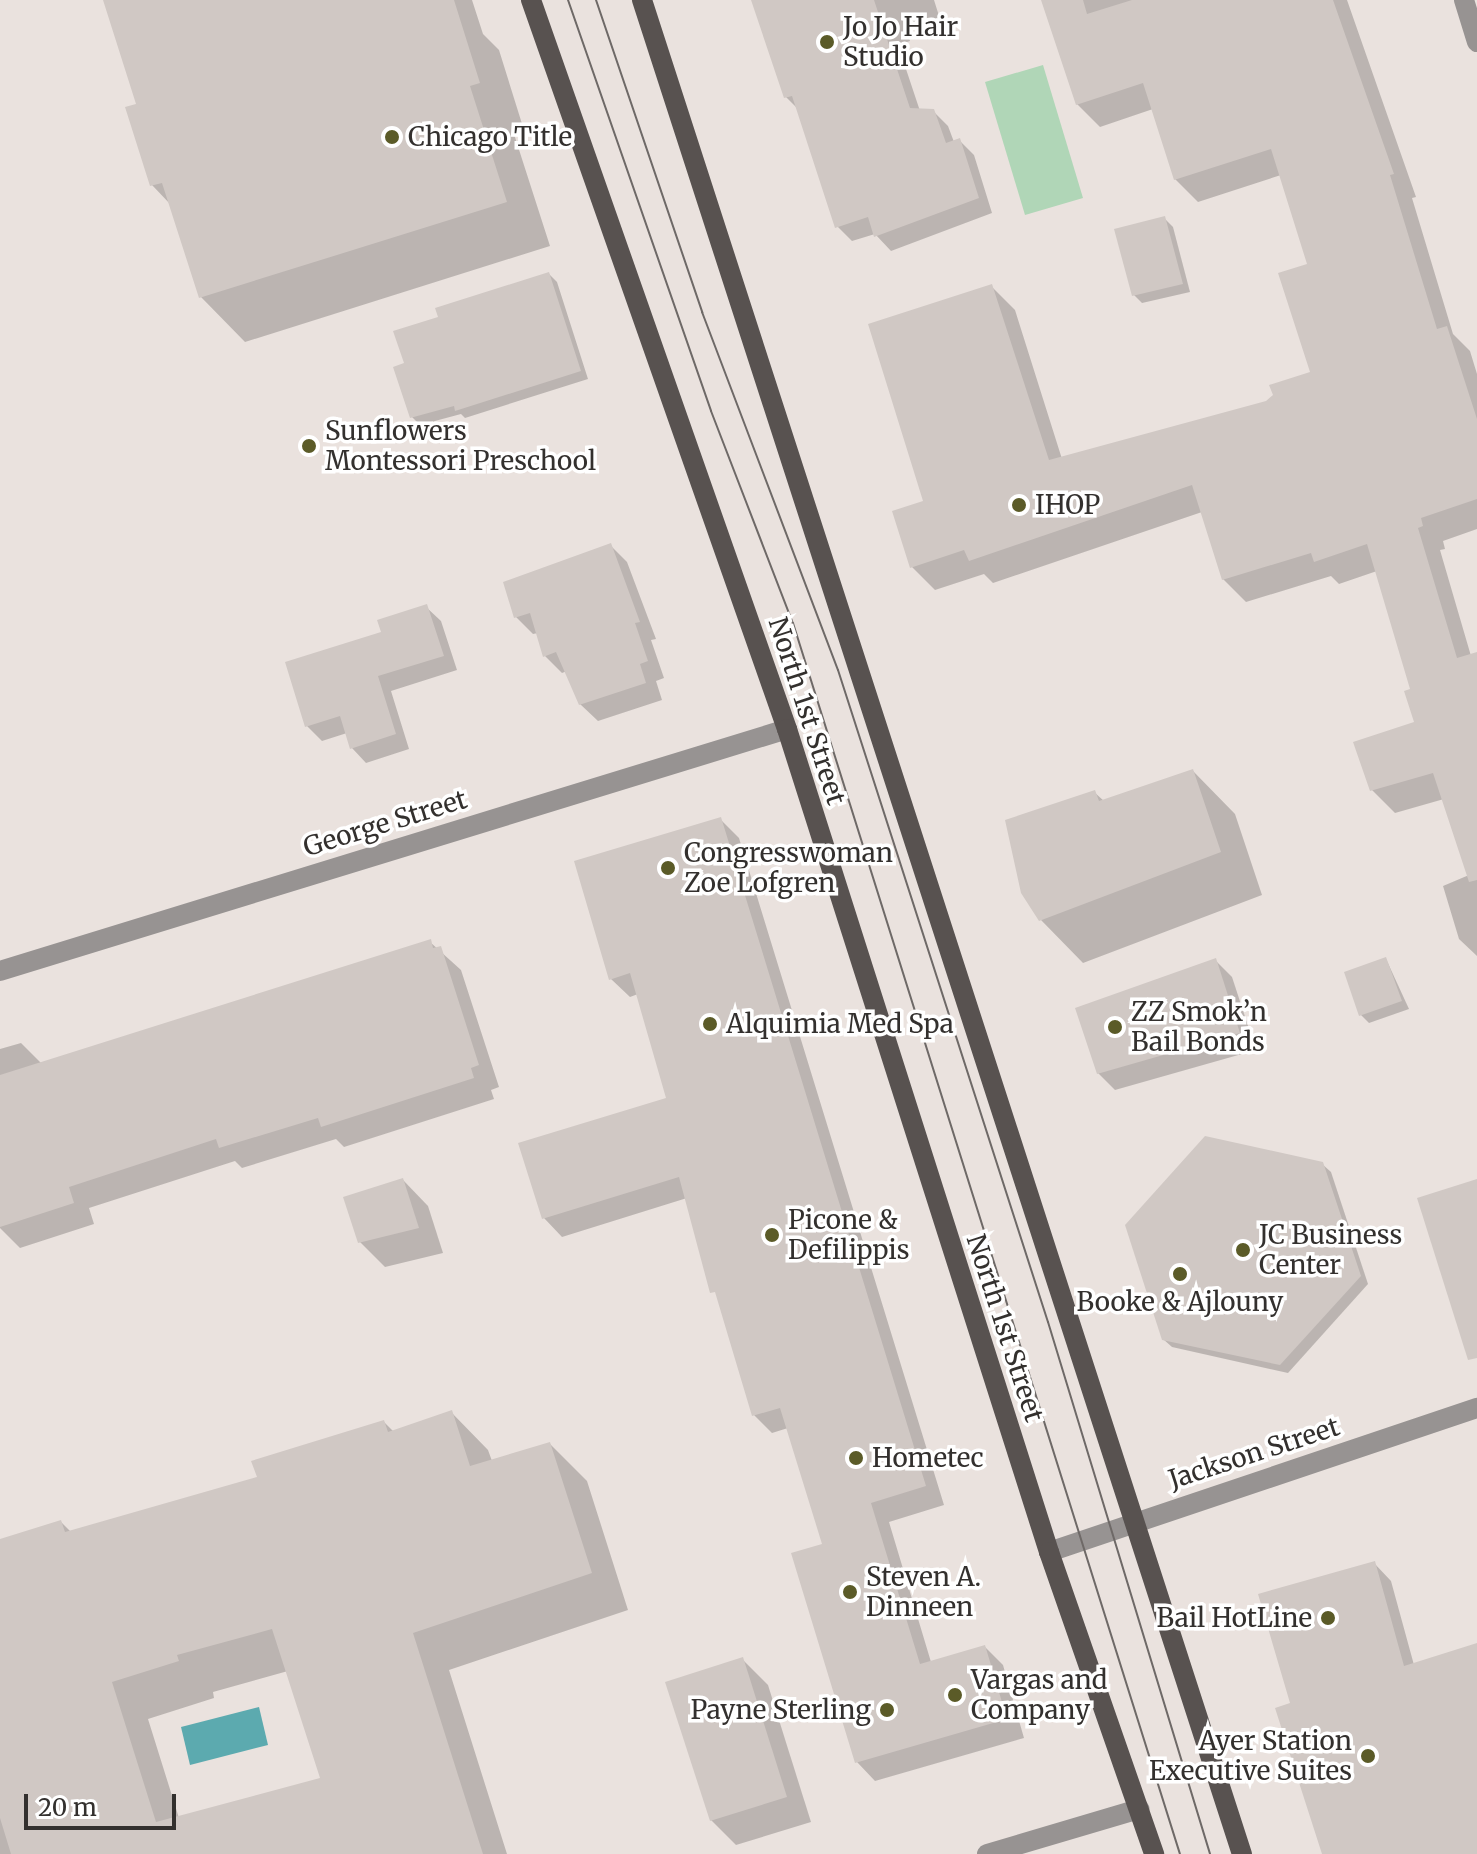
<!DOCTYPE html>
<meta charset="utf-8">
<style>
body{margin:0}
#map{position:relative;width:1477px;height:1854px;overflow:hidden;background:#eae2de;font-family:Merriweather,serif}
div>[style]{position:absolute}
.green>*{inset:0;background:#b0d6b7}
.water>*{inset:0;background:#5caaaf}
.shadow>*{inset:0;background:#0003}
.building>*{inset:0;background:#d0c8c4}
.minor>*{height:20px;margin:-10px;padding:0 10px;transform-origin:10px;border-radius:10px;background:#979392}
.major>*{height:20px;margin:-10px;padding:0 10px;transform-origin:10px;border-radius:10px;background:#585250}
.tram>*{height:2px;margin:-1px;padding:0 1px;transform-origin:1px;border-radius:1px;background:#6e6967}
.dots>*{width:22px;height:22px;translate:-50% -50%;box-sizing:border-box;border:4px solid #fff;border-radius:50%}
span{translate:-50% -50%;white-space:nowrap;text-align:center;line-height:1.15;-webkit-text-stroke:7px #fff;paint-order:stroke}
.poi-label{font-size:26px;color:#33302e}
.left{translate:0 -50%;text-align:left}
.right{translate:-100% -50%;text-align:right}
.street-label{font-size:26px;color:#33302e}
.scale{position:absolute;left:24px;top:1794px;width:152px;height:36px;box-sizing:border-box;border:4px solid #33302e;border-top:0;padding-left:10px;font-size:24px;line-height:28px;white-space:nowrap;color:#33302e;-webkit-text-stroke:6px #fff;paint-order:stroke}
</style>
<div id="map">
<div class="green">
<div style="clip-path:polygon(1043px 65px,1083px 198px,1025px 215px,985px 82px)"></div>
</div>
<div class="water">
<div style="clip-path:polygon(259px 1707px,268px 1745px,190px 1765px,181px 1727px)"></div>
</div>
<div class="shadow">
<div style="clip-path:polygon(105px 0,472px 0,483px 34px,499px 50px,523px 127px,513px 131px,550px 246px,245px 342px,201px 297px,171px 205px,152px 185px,139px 105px)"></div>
<div style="clip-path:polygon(753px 0,934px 0,940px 19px,907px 31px,910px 41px,898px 45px,920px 111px,933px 111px,948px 126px,954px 142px,959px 140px,974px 155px,992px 213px,891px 251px,875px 234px,852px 241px,837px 226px,799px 110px,786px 97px)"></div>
<div style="clip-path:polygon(1062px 0,1347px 0,1416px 197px,1412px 198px,1453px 334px,1470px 351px,1477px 374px,1477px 529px,1443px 541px,1445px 549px,1440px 550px,1471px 656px,1477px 654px,1477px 956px,1459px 939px,1443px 886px,1469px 875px,1444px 799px,1395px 813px,1372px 790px,1417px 723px,1412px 690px,1377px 571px,1339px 584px,1331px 576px,1246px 602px,1223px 579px,1202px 512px,993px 583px,984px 574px,935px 590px,912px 567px,925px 502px,992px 287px,1015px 310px,1062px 459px,1267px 403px,1312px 373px,1309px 265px,1281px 175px,1198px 202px,1175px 179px,1153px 109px,1100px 127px,1077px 104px)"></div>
<div style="clip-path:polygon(1165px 219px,1173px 227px,1190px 292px,1142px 303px,1134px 295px)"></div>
<div style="clip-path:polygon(549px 274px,557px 282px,588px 379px,465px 418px,461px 414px,420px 425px,412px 417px,406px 364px,440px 319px)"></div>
<div style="clip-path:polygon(610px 545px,627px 562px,656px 639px,651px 640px,664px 678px,656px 681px,662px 700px,598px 721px,580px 704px,567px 671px,562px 673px,545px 656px,538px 633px,533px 634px,516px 617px)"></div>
<div style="clip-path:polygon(426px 607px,441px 621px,457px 670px,391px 691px,409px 749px,366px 763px,352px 748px,347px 733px,322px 741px,307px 726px,383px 633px)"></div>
<div style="clip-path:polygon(1193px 771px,1235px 814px,1262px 895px,1083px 963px,1041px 920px,1094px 792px,1104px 801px)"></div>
<div style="clip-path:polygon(720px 819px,739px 838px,944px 1505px,889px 1522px,931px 1662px,985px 1647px,1003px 1665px,1024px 1738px,875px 1781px,857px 1762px,824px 1545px,788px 1428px,772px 1433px,754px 1415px,687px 1198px,562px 1237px,544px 1218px,668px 1099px,638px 994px,630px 997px,611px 979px)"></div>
<div style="clip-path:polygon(430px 942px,461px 970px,499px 1087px,491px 1090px,494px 1099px,344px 1147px,336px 1139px,242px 1168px,235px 1161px,89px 1208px,94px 1224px,20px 1248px,0 1228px,0 1049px,21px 1043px,42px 1064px)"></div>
<div style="clip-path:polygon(1386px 959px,1409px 1009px,1369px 1023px,1361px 1015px)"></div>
<div style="clip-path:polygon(1215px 960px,1232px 977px,1256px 1050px,1115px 1090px,1098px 1073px)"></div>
<div style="clip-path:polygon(1322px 1164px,1331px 1172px,1368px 1284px,1288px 1373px,1172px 1347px,1163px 1339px)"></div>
<div style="clip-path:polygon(403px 1180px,428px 1206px,443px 1253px,385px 1267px,360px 1242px)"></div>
<div style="clip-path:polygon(evenodd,451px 1412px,488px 1450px,492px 1461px,550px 1444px,587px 1481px,628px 1610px,449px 1670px,507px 1854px,0 1854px,0 1541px,61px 1522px,71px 1532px,259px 1479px,384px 1422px,394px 1432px,451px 1412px,288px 1671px,322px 1780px,179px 1818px,148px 1719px,214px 1698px,213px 1692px,288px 1671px)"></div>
<div style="clip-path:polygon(1374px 1563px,1391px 1581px,1414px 1665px,1477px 1645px,1477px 1854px,1324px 1854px,1292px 1704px)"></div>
<div style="clip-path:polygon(743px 1660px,768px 1685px,811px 1822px,736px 1845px,711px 1820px)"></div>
</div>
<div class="building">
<div style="clip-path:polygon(103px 0,454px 0,480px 83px,470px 86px,507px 202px,199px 298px,162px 183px,150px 186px,125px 107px,136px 104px)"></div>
<div style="clip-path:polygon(751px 0,874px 0,910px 108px,934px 109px,946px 143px,960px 138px,979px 198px,874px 237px,868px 217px,835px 228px,792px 96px,784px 98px)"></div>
<div style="clip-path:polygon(1041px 0,1083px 0,1087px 14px,1132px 0,1333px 0,1394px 174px,1390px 175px,1437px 329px,1447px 326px,1477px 419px,1477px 499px,1421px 518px,1423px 526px,1418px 528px,1457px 658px,1477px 652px,1477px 880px,1469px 882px,1433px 773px,1370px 791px,1353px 742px,1414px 722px,1404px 691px,1410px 689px,1367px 544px,1314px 562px,1311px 553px,1222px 580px,1192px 485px,969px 561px,964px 550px,910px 568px,892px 511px,923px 501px,868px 324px,992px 284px,1049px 460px,1266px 401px,1273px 395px,1269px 385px,1310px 372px,1278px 273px,1307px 264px,1271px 149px,1174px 180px,1143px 83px,1076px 105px)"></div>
<div style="clip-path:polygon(1165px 216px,1183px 284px,1132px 296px,1114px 229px)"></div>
<div style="clip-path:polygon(549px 272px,581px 371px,455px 411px,454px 406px,410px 418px,393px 367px,404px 363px,393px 331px,438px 317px,435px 308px)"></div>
<div style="clip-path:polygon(611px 543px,640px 622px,635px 623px,648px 661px,640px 664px,646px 683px,579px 705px,556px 652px,543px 657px,530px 613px,514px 618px,503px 582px)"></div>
<div style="clip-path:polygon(427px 604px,444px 656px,378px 676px,396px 734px,350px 749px,340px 716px,305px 727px,285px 662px,381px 632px,377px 620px)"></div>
<div style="clip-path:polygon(1193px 769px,1221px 852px,1039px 921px,1021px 893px,1005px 820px,1095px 790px,1099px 801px)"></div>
<div style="clip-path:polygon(721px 817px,926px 1486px,871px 1503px,920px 1664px,985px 1645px,1007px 1719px,855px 1763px,791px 1553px,822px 1544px,780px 1408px,752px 1416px,715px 1292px,710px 1293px,679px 1177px,542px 1219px,518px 1143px,666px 1098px,630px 973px,609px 980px,574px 861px)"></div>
<div style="clip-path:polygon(431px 939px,433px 948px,441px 946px,479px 1065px,471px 1068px,474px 1078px,321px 1127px,318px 1118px,219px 1148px,216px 1139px,69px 1187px,74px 1203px,0 1227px,0 1075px)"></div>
<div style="clip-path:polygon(1386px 957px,1402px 1001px,1359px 1016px,1344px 972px)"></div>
<div style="clip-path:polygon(1216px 958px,1240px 1033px,1097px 1074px,1075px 1008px)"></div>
<div style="clip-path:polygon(1205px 1136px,1323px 1162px,1361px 1276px,1280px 1365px,1162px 1340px,1125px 1225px)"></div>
<div style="clip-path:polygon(403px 1178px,419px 1228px,358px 1243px,343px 1197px)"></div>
<div style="clip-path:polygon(1477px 1179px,1477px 1358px,1468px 1360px,1417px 1198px)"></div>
<div style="clip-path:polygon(evenodd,452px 1410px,470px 1466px,550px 1442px,592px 1573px,413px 1633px,483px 1854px,11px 1854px,0 1818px,0 1539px,61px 1520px,65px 1532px,257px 1477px,251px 1461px,384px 1420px,388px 1432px,452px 1410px,272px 1629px,320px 1778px,156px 1822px,112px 1682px,179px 1661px,177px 1655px,272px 1629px)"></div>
<div style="clip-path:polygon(1375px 1561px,1404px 1666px,1477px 1643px,1477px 1854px,1322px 1854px,1275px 1708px,1290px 1703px,1258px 1594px)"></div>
<div style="clip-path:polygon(743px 1657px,787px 1797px,710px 1821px,665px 1682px)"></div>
</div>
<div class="minor">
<div style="left:1464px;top:0;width:44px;rotate:72.8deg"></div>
<div style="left:0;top:971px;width:823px;rotate:-17.09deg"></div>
<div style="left:1049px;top:1552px;width:452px;rotate:-18.6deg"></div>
<div style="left:987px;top:1854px;width:159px;rotate:-16.5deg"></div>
</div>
<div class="major">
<div style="left:531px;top:0;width:773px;rotate:70.65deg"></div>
<div style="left:787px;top:729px;width:864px;rotate:72.34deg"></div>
<div style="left:1049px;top:1552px;width:320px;rotate:70.8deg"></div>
<div style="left:642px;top:0;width:1949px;rotate:72.07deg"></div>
</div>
<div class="tram">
<div style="left:568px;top:0;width:435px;rotate:70.8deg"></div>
<div style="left:711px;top:411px;width:227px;rotate:68.9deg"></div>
<div style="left:793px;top:623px;width:1290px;rotate:72.55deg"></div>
<div style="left:596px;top:0;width:330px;rotate:71.2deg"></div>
<div style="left:702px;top:312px;width:383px;rotate:69.2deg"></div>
<div style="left:838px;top:670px;width:685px;rotate:72.15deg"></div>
<div style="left:1048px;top:1322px;width:556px;rotate:73.06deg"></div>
</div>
<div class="dots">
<div style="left:827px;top:42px;background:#5b5b28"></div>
<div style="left:392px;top:137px;background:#5b5b28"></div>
<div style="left:309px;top:446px;background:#5b5b28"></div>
<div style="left:1019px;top:505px;background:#5b5b28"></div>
<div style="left:668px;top:868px;background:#5b5b28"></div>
<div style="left:710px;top:1024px;background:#5b5b28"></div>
<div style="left:1115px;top:1027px;background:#5b5b28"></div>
<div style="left:772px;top:1235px;background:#5b5b28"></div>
<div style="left:1243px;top:1250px;background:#5b5b28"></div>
<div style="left:1180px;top:1274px;background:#5b5b28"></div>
<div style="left:856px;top:1458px;background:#5b5b28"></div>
<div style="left:850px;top:1592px;background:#5b5b28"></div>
<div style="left:1328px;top:1618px;background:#5b5b28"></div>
<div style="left:955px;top:1695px;background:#5b5b28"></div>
<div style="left:887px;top:1710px;background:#5b5b28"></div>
<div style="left:1368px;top:1756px;background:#5b5b28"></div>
</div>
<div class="poi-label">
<span class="left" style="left:843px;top:42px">Jo Jo Hair<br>Studio</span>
<span class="left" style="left:408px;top:137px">Chicago Title</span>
<span class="left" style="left:325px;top:446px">Sunflowers<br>Montessori Preschool</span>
<span class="left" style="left:1035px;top:505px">IHOP</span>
<span class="left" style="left:684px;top:868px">Congresswoman<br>Zoe Lofgren</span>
<span class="left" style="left:1131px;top:1027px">ZZ Smok’n<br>Bail Bonds</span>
<span class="left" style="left:726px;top:1024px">Alquimia Med Spa</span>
<span class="left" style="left:788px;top:1235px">Picone &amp;<br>Defilippis</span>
<span class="left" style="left:1259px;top:1250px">JC Business<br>Center</span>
<span style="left:1180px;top:1302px">Booke &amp; Ajlouny</span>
<span class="left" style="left:872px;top:1458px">Hometec</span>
<span class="left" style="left:866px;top:1592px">Steven A.<br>Dinneen</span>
<span class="right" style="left:1312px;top:1618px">Bail HotLine</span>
<span class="left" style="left:971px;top:1695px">Vargas and<br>Company</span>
<span class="right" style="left:871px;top:1710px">Payne Sterling</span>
<span class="right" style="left:1352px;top:1756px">Ayer Station<br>Executive Suites</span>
</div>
<div class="street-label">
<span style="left:807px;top:711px;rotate:72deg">North 1st Street</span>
<span style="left:385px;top:823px;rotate:-17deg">George Street</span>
<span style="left:1005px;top:1328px;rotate:72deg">North 1st Street</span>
<span style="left:1254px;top:1453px;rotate:-18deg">Jackson Street</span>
</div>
<div class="scale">20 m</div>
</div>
